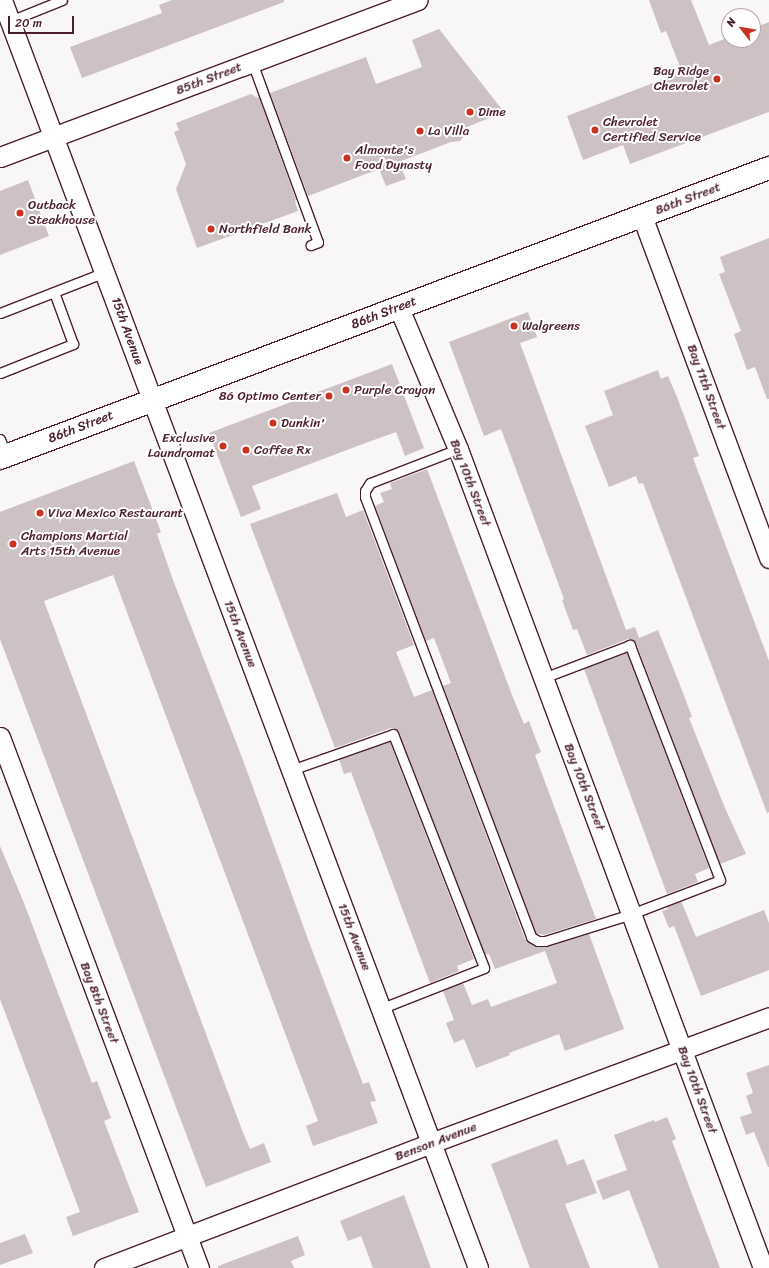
<!DOCTYPE html>
<style>
body{margin:0}
#map{position:relative;width:769px;height:1268px;overflow:hidden;background:#f8f6f7;font-family:Sriracha,sans-serif}
div>[style]{position:absolute}
.building>*{inset:0;background:#cdc1c4}
.roads{filter:drop-shadow(1px 0 #4a1f2b) drop-shadow(-1px 0 #4a1f2b) drop-shadow(0 1px #4a1f2b) drop-shadow(0 -1px #4a1f2b)}
.lane>*{height:9px;margin:-4.5px;padding:0 4.5px;transform-origin:4.5px;border-radius:4.5px;background:#fff}
.street>*{height:19px;margin:-9.5px;padding:0 9.5px;transform-origin:9.5px;border-radius:9.5px;background:#fff}
.secondary>*{height:22px;margin:-11px;padding:0 11px;transform-origin:11px;border-radius:11px;background:#fff}
.dots>*{width:11px;height:11px;translate:-50% -50%;box-sizing:border-box;border:2px solid #fff;border-radius:50%}
span{translate:-50% -50%;white-space:nowrap;text-align:center;line-height:1.15;-webkit-text-stroke:4px #fff;paint-order:stroke}
.poi-label{font-size:13px;color:#4a1f2b}
.right{translate:-100% -50%;text-align:right}
.left{translate:0 -50%;text-align:left}
.street-label{font-size:13px;color:#4a1f2b}
.north{position:absolute;left:721px;top:8px;width:40px;height:40px;box-sizing:border-box;background:#fff;border:1px solid #b7a5aa;border-radius:50%;rotate:301deg;font-size:11px;font-weight:700;line-height:16px;text-align:center;color:#4a1f2b}
.north::after{content:'';display:block;margin:auto;width:14px;height:18px;background:#c8321e;clip-path:polygon(50% 0,100% 100%,50% 72%,0 100%)}
.scale{position:absolute;left:8px;top:16px;width:66px;height:18px;box-sizing:border-box;border:2px solid #4a1f2b;border-top:0;padding-left:5px;font-size:12px;line-height:14px;white-space:nowrap;color:#4a1f2b;-webkit-text-stroke:3px #fff;paint-order:stroke}
</style>
<div id="map">
<div class="building">
<div style="clip-path:polygon(172px 0,284px 0,284px 2px,82px 78px,70px 47px,162px 13px,159px 5px)"></div>
<div style="clip-path:polygon(649px 0,691px 0,709px 45px,729px 37px,729px 40px,753px 40px,753px 28px,769px 22px,769px 112px,630px 164px,623px 145px,583px 160px,567px 116px,682px 72px,666px 31px,661px 33px)"></div>
<div style="clip-path:polygon(439px 29px,504px 112px,467px 127px,464px 136px,460px 141px,451px 142px,399px 162px,406px 179px,386px 186px,379px 169px,308px 196px,270px 93px,366px 57px,376px 84px,422px 67px,412px 40px)"></div>
<div style="clip-path:polygon(251px 94px,257px 98px,259px 97px,296px 200px,295px 201px,298px 211px,197px 248px,176px 189px,186px 164px,174px 132px,179px 130px,176px 123px)"></div>
<div style="clip-path:polygon(28px 180px,49px 236px,0 255px,0 191px)"></div>
<div style="clip-path:polygon(769px 238px,769px 399px,767px 399px,755px 367px,747px 370px,734px 334px,741px 331px,719px 274px,725px 272px,720px 257px)"></div>
<div style="clip-path:polygon(528px 312px,537px 337px,520px 343px,626px 630px,635px 627px,639px 638px,658px 630px,680px 685px,692px 717px,689px 718px,725px 808px,746px 854px,720px 864px,636px 643px,631px 639px,628px 639px,587px 655px,577px 629px,573px 630px,562px 600px,564px 599px,501px 429px,484px 436px,449px 342px)"></div>
<div style="clip-path:polygon(392px 364px,424px 448px,405px 456px,396px 432px,360px 445px,252px 486px,261px 509px,241px 517px,209px 433px)"></div>
<div style="clip-path:polygon(658px 370px,661px 379px,668px 376px,677px 397px,699px 456px,693px 458px,769px 661px,769px 812px,767px 813px,643px 483px,639px 484px,636px 476px,609px 487px,585px 426px,613px 415px,604px 391px)"></div>
<div style="clip-path:polygon(134px 461px,161px 532px,157px 534px,173px 580px,243px 760px,309px 942px,363px 1084px,369px 1082px,376px 1101px,370px 1102px,378px 1123px,313px 1146px,306px 1126px,318px 1121px,113px 575px,44px 601px,242px 1130px,250px 1149px,264px 1143px,271px 1162px,206px 1187px,0 639px,0 512px)"></div>
<div style="clip-path:polygon(427px 469px,512px 695px,524px 724px,529px 721px,535px 737px,541px 752px,535px 755px,596px 919px,544px 935px,536px 933px,443px 686px,451px 683px,434px 638px,426px 641px,375px 506px,384px 502px,380px 493px,392px 489px,390px 483px)"></div>
<div style="clip-path:polygon(337px 493px,346px 517px,363px 510px,414px 645px,396px 652px,414px 697px,432px 690px,525px 939px,535px 946px,545px 947px,589px 934px,624px 1029px,565px 1051px,559px 1034px,509px 1053px,510px 1055px,476px 1068px,464px 1039px,454px 1043px,446px 1023px,454px 1020px,443px 991px,463px 983px,472px 1005px,488px 999px,491px 1007px,557px 983px,545px 951px,495px 969px,489px 954px,485px 955px,397px 730px,391px 728px,335px 748px,250px 524px)"></div>
<div style="clip-path:polygon(627px 653px,709px 868px,695px 874px,698px 882px,667px 894px,584px 669px)"></div>
<div style="clip-path:polygon(390px 742px,474px 959px,457px 966px,459px 971px,430px 983px,351px 772px,344px 774px,339px 759px)"></div>
<div style="clip-path:polygon(0 846px,24px 903px,92px 1083px,97px 1081px,111px 1118px,104px 1121px,139px 1212px,73px 1236px,66px 1217px,80px 1212px,0 999px)"></div>
<div style="clip-path:polygon(681px 901px,696px 937px,764px 910px,769px 923px,769px 970px,701px 996px,674px 926px,669px 928px,662px 911px,668px 909px,667px 907px)"></div>
<div style="clip-path:polygon(769px 1065px,769px 1167px,768px 1167px,754px 1132px,746px 1135px,740px 1117px,752px 1113px,746px 1096px,753px 1093px,746px 1073px)"></div>
<div style="clip-path:polygon(667px 1117px,676px 1139px,672px 1141px,720px 1268px,659px 1268px,629px 1190px,603px 1200px,596px 1181px,627px 1170px,614px 1135px,654px 1120px,655px 1122px)"></div>
<div style="clip-path:polygon(557px 1139px,567px 1165px,584px 1159px,597px 1193px,565px 1204px,590px 1268px,530px 1268px,491px 1164px)"></div>
<div style="clip-path:polygon(404px 1195px,431px 1268px,373px 1268px,361px 1236px,348px 1241px,340px 1221px)"></div>
<div style="clip-path:polygon(25px 1234px,33px 1253px,0 1265px,0 1243px)"></div>
<div style="clip-path:polygon(298px 1236px,305px 1255px,291px 1261px,294px 1268px,218px 1268px,218px 1266px)"></div>
</div>
<div class="roads">
<div class="lane">
<div style="left:10px;top:21px;width:56px;rotate:-22deg"></div>
<div style="left:252px;top:62px;width:192px;rotate:69.9deg"></div>
<div style="left:318px;top:242px;width:8px;rotate:157deg"></div>
<div style="left:0;top:313px;width:113px;rotate:-21.3deg"></div>
<div style="left:0;top:373px;width:79px;rotate:-21.7deg"></div>
<div style="left:73px;top:344px;width:55px;rotate:-110.1deg"></div>
<div style="left:0;top:439px;width:17px;rotate:69deg"></div>
<div style="left:458px;top:449px;width:94px;rotate:158.9deg"></div>
<div style="left:370px;top:483px;width:9px;rotate:122deg"></div>
<div style="left:365px;top:491px;width:6px;rotate:90deg"></div>
<div style="left:365px;top:497px;width:470px;rotate:69.3deg"></div>
<div style="left:531px;top:937px;width:8px;rotate:30deg"></div>
<div style="left:538px;top:941px;width:7px"></div>
<div style="left:545px;top:941px;width:90px;rotate:-17.4deg"></div>
<div style="left:631px;top:914px;width:95px;rotate:-20.9deg"></div>
<div style="left:720px;top:880px;width:252px;rotate:-111deg"></div>
<div style="left:630px;top:645px;width:93px;rotate:159.2deg"></div>
<div style="left:291px;top:770px;width:108px;rotate:-19.4deg"></div>
<div style="left:393px;top:734px;width:251px;rotate:68.7deg"></div>
<div style="left:484px;top:968px;width:112px;rotate:158.5deg"></div>
</div>
<div class="street">
<div style="left:2px;top:0;width:1354px;rotate:69.42deg"></div>
<div style="left:0;top:157px;width:446px;rotate:-20.6deg"></div>
<div style="left:642px;top:216px;width:365px;rotate:69.6deg"></div>
<div style="left:399px;top:308px;width:153px;rotate:67.3deg"></div>
<div style="left:458px;top:449px;width:874px;rotate:69.57deg"></div>
<div style="left:0;top:737px;width:567px;rotate:69.46deg"></div>
<div style="left:104px;top:1268px;width:350px;rotate:-20.9deg"></div>
<div style="left:431px;top:1143px;width:361px;rotate:-20.4deg"></div>
</div>
<div class="secondary">
<div style="left:0;top:458px;width:822px;rotate:-20.66deg"></div>
</div>
</div>
<div class="dots">
<div style="left:717px;top:79px;background:#c8321e"></div>
<div style="left:470px;top:112px;background:#c8321e"></div>
<div style="left:595px;top:130px;background:#c8321e"></div>
<div style="left:420px;top:131px;background:#c8321e"></div>
<div style="left:347px;top:158px;background:#c8321e"></div>
<div style="left:20px;top:213px;background:#c8321e"></div>
<div style="left:211px;top:229px;background:#c8321e"></div>
<div style="left:514px;top:326px;background:#c8321e"></div>
<div style="left:346px;top:390px;background:#c8321e"></div>
<div style="left:329px;top:396px;background:#c8321e"></div>
<div style="left:273px;top:423px;background:#c8321e"></div>
<div style="left:223px;top:446px;background:#c8321e"></div>
<div style="left:246px;top:450px;background:#c8321e"></div>
<div style="left:40px;top:513px;background:#c8321e"></div>
<div style="left:13px;top:544px;background:#c8321e"></div>
</div>
<div class="poi-label">
<span class="right" style="left:709px;top:79px">Bay Ridge<br>Chevrolet</span>
<span class="left" style="left:478px;top:112px">Dime</span>
<span class="left" style="left:603px;top:130px">Chevrolet<br>Certified Service</span>
<span class="left" style="left:428px;top:131px">La Villa</span>
<span class="left" style="left:355px;top:158px">Almonte's<br>Food Dynasty</span>
<span class="left" style="left:28px;top:213px">Outback<br>Steakhouse</span>
<span class="left" style="left:219px;top:229px">Northfield Bank</span>
<span class="left" style="left:522px;top:326px">Walgreens</span>
<span class="left" style="left:354px;top:390px">Purple Crayon</span>
<span class="right" style="left:321px;top:396px">86 Optimo Center</span>
<span class="left" style="left:281px;top:423px">Dunkin'</span>
<span class="right" style="left:215px;top:446px">Exclusive<br>Laundromat</span>
<span class="left" style="left:254px;top:450px">Coffee Rx</span>
<span class="left" style="left:48px;top:513px">Viva Mexico Restaurant</span>
<span class="left" style="left:21px;top:544px">Champions Martial<br>Arts 15th Avenue</span>
</div>
<div class="street-label">
<span style="left:209px;top:79px;rotate:-21deg">85th Street</span>
<span style="left:688px;top:199px;rotate:-21deg">86th Street</span>
<span style="left:384px;top:313px;rotate:-21deg">86th Street</span>
<span style="left:127px;top:331px;rotate:70deg">15th Avenue</span>
<span style="left:706px;top:387px;rotate:70deg">Bay 11th Street</span>
<span style="left:81px;top:427px;rotate:-21deg">86th Street</span>
<span style="left:470px;top:483px;rotate:69deg">Bay 10th Street</span>
<span style="left:240px;top:634px;rotate:69deg">15th Avenue</span>
<span style="left:584px;top:787px;rotate:69deg">Bay 10th Street</span>
<span style="left:354px;top:937px;rotate:69deg">15th Avenue</span>
<span style="left:99px;top:1003px;rotate:69deg">Bay 8th Street</span>
<span style="left:697px;top:1090px;rotate:70deg">Bay 10th Street</span>
<span style="left:436px;top:1142px;rotate:-21deg">Benson Avenue</span>
</div>
<div class="north">N</div>
<div class="scale">20 m</div>
</div>
